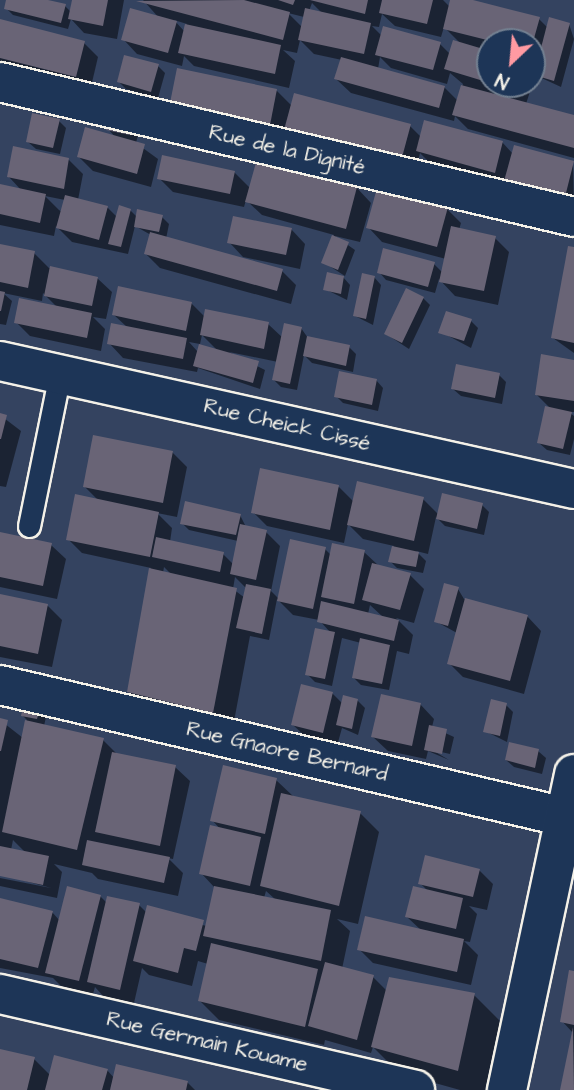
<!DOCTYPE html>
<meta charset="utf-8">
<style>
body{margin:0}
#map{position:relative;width:574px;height:1090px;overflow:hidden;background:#344360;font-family:"Architects Daughter",sans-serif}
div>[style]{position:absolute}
.shadow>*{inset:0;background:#0007}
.building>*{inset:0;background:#696476}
.roads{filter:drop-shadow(2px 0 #f4f1e8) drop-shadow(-2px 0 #f4f1e8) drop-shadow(0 2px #f4f1e8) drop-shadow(0 -2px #f4f1e8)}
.service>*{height:21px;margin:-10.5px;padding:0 10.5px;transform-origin:10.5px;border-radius:10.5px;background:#1d3557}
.minor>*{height:38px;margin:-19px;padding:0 19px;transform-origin:19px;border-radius:19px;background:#1d3557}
.tertiary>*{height:38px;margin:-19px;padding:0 19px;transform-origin:19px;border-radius:19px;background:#1d3557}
span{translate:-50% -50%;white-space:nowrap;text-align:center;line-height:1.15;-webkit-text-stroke:5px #1d3557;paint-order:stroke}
.street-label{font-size:21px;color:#f4f1e8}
.north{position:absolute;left:476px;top:28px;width:70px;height:70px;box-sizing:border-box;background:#1d3557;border:2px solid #738091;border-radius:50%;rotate:206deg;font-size:19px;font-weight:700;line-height:28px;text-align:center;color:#f4f1e8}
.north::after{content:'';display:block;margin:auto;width:24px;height:32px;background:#ff9aa2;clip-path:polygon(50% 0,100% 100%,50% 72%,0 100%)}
</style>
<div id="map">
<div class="shadow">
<div style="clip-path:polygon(8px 0,40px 0,65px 6px,71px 12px,74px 0,124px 0,117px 39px,84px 33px,71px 19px,68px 29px,13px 15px,6px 8px)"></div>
<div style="clip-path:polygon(evenodd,143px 0,443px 0,450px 7px,452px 0,466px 0,539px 19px,548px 28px,569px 24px,574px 39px,561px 87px,535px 75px,539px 63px,532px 61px,532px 42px,490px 42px,490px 84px,532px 84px,532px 73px,535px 76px,526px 104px,574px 117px,574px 158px,468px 129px,455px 116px,454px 121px,351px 93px,336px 79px,342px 60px,314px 54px,300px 40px,297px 53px,283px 50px,295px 61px,289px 88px,194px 66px,184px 56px,182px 66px,137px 54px,123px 39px,159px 18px,143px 0,312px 3px,323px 14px,309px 11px,312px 3px,143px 0,288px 13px,304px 17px,302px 27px,288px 13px,143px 0,382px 14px,395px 26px,441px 37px,444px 27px,461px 44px,450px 54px,440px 44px,382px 36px,372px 26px,379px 27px,382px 14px,143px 0,174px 20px,187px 24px,185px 32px,174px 20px,143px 0,380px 57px,391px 68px,447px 84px,450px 73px,463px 84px,458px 101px,444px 87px,378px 69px,380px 57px)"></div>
<div style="clip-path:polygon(0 24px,84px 43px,98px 57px,90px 91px,6px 69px,0 63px)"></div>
<div style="clip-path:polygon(158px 66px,165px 73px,158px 98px,126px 89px,119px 82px)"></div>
<div style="clip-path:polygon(277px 91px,292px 106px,410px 126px,421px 137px,502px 142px,513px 154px,573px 163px,574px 209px,432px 165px,420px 153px,415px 174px,186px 117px)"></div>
<div style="clip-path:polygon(59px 121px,66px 128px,60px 154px,36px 149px,28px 142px)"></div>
<div style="clip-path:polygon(140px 127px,136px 143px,158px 159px,151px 187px,93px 171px,79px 157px,116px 138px,108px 129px)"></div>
<div style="clip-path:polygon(evenodd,69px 160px,83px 174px,78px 200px,108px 208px,117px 217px,130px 210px,138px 218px,162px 217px,169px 224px,166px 239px,282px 271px,296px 285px,291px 304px,160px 268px,146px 254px,151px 235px,135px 226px,128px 254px,72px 242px,56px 226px,54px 236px,0 225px,0 186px,22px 191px,9px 177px,69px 160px,45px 196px,65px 200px,62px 212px,59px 210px,45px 196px)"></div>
<div style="clip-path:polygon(234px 172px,251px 189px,357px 188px,371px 203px,360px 242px,335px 236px,355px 250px,345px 276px,323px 262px,334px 235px,262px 215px,246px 200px,244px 207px,173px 192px,159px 178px)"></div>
<div style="clip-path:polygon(447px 209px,461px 223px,459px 230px,495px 238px,509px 252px,498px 305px,455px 296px,439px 279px,435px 293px,386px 280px,379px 272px,434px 264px,443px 273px,446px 259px,382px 242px,368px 227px)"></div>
<div style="clip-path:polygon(291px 229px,305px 244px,300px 269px,243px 257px,229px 242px)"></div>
<div style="clip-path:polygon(0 245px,34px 253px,49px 268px,97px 278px,112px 292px,106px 319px,93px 317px,105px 329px,101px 351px,30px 336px,16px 322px,58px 308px,43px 293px,42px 301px,3px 293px,12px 301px,6px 325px,0 324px)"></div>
<div style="clip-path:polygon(574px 249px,574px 353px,553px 338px)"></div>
<div style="clip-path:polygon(343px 277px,350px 285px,347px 300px,325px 289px)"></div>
<div style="clip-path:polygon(374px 277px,381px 285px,373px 325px,355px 316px)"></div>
<div style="clip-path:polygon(423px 298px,430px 305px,409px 349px,386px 334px)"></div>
<div style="clip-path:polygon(evenodd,191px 303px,205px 317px,268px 324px,283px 338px,301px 328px,308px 338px,349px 347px,356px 354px,353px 372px,312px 363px,304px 355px,297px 390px,281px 387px,274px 380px,278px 362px,229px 352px,265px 370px,260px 389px,198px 368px,197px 372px,123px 358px,109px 343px,128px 328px,114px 315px,191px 303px,202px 335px,219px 352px,198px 352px,189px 342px,200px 344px,202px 335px)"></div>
<div style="clip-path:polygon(471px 321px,478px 328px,471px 348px,441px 332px)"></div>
<div style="clip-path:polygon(574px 361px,574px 412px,569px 412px,574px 416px,574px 439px,570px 455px,547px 450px,539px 443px,551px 409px,536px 394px)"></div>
<div style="clip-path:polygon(499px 375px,506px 382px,502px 404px,461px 396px,453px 389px)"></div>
<div style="clip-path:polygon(376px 380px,383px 388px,378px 411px,343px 403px,336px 396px)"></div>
<div style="clip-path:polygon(0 415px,21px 431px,6px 487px,0 486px)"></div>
<div style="clip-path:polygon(evenodd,172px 452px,187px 467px,177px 517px,157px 513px,172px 528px,170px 542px,223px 554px,233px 564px,238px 541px,189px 530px,182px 523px,240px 515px,246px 527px,266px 532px,280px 546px,271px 591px,279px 599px,325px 549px,331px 555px,364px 552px,379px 566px,410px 575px,424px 589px,414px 623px,396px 618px,413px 635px,409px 654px,397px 651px,389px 690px,361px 685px,354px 678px,361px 643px,342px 638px,332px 686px,315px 682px,307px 674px,330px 632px,319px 620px,293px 615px,277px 599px,269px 640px,250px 636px,232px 732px,148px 711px,128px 692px,151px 568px,82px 553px,68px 539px,99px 501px,85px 487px,172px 452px,164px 567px,172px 575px,163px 573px,164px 567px,172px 452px,235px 577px,247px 589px,245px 598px,233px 589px,235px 577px,172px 452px,370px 605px,383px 617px,368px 614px,370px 605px)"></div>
<div style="clip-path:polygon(339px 487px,354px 502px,423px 499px,438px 514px,482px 505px,489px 512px,484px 535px,445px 526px,436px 517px,428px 554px,416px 551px,426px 561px,423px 573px,397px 568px,390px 561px,394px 546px,363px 539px,348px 524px,344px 543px,267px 526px,253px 512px)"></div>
<div style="clip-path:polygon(0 534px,51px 545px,66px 559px,57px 599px,0 587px)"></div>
<div style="clip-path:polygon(458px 589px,464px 599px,527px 616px,541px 631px,524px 694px,463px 677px,449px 663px,457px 633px,435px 621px)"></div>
<div style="clip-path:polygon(0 596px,48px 606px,62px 620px,52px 667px,0 657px)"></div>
<div style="clip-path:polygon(332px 693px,343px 704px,357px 700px,365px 708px,358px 735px,342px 728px,337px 746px,308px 739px,293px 725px)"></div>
<div style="clip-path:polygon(420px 704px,434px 719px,432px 727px,454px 737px,450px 754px,432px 750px,449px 760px,428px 751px,426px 759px,388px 751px,373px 737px)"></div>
<div style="clip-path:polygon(506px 705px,513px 712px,507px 742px,485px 731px)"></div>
<div style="clip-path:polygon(evenodd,48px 708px,44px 726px,103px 740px,118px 755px,175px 767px,190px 781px,173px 859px,168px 858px,183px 873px,178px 896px,98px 879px,92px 873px,54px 864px,62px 872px,57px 898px,0 886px,0 878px,51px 888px,0 874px,0 720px,23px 738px,27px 720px,23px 716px,48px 708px,13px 840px,26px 853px,11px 850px,13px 840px)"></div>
<div style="clip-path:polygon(538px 751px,546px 758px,542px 774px,514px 767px,506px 760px)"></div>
<div style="clip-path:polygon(evenodd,276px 780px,294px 797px,360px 813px,379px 832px,358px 924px,337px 919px,350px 931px,342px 969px,373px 977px,387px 991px,474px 995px,500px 1021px,485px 1090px,460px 1090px,399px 1073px,373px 1047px,371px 1053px,325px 1040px,324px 1045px,219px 1020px,200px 1001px,208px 964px,198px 961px,192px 986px,149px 975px,142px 968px,134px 1003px,103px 996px,95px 987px,93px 994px,61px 986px,53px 978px,0 968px,0 899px,52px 912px,60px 921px,100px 896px,107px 903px,139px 905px,147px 913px,207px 926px,215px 888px,201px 873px,221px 830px,212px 820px,276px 780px,266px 891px,276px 900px,264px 898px,266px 891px)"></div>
<div style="clip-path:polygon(479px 870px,493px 884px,487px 910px,469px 906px,477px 914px,470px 942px,464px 941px,478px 955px,471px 985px,373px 963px,359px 949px,422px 931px,407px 917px,429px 892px,420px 883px)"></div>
<div style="clip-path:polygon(574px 973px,574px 1090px,562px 1090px,573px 1033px,562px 1021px)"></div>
<div style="clip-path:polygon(0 1051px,34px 1059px,50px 1075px,107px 1070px,115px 1079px,187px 1082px,195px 1090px,0 1090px)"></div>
</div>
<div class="building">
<div style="clip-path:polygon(6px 0,48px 0,66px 4px,61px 23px,4px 9px)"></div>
<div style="clip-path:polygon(72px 0,108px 0,103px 26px,68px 19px)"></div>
<div style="clip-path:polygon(244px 0,290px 12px,283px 40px,136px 1px)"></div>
<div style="clip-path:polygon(278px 0,295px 0,293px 5px)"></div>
<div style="clip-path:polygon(310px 0,368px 0,365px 14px)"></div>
<div style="clip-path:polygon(382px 0,433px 0,427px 24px,379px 13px)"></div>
<div style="clip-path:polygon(450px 0,473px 0,540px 17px,533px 42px,495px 42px,443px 29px)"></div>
<div style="clip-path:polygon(130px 8px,177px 21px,168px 53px,121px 40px)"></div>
<div style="clip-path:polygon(305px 8px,371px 23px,364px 54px,298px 40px)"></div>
<div style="clip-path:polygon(549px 17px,570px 23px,554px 81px,534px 75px)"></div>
<div style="clip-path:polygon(0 19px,85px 41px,76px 77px,0 58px)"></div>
<div style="clip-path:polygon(185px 24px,281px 45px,275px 74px,178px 53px)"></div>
<div style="clip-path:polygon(383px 26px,441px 42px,433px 70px,375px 55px)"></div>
<div style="clip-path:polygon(453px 40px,490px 51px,490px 83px,444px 69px)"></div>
<div style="clip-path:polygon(124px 55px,159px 64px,151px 92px,117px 82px)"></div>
<div style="clip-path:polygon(341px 57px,445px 86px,439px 108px,334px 79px)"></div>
<div style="clip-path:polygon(177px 68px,277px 89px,270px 125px,170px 103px)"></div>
<div style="clip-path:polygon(496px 84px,514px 84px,512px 90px)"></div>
<div style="clip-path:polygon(461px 85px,574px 115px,574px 148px,452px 115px)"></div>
<div style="clip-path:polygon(294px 93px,411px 124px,401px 161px,284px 130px)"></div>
<div style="clip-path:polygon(32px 113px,60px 119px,53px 148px,26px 142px)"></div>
<div style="clip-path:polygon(110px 113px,133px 118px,130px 135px,106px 130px)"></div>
<div style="clip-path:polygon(424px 120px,503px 141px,495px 173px,416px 151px)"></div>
<div style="clip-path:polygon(85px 127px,145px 144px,137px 174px,77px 157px)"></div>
<div style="clip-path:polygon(514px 145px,574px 161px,565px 197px,504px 181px)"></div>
<div style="clip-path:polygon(13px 146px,69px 158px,64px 189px,7px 177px)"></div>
<div style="clip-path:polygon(162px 155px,235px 171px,230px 194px,157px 179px)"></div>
<div style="clip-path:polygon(257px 159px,357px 187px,346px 229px,245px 202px)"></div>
<div style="clip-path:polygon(0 184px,46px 194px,40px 223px,0 214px)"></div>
<div style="clip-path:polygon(377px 188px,448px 207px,437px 247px,366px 228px)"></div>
<div style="clip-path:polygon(65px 195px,108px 206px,99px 240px,56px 228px)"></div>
<div style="clip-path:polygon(119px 205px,131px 209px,121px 247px,108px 244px)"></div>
<div style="clip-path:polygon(137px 209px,163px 215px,159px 232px,134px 227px)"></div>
<div style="clip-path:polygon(233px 216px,292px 228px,286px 255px,227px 243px)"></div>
<div style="clip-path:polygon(451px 226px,496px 236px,484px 291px,439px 282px)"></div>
<div style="clip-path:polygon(150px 232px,283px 269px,277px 291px,144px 254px)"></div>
<div style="clip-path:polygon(332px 235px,349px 242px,338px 270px,321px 263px)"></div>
<div style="clip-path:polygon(0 244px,35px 251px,28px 288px,0 282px)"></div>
<div style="clip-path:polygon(568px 246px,574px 247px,574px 343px,551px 338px)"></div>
<div style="clip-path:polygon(383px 248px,435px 262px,428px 287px,377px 273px)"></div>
<div style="clip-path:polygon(50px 266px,98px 277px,92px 306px,44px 296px)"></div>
<div style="clip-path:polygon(327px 272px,344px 276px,341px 294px,323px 290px)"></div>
<div style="clip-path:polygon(362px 273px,375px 276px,366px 319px,353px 316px)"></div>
<div style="clip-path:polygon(118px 286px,192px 302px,186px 331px,112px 315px)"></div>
<div style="clip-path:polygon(406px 288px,424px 297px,402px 343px,384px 334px)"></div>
<div style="clip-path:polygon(0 291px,5px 292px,1px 311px,0 311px)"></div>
<div style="clip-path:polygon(19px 298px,92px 313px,87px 338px,14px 323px)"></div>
<div style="clip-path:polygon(205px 309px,269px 322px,264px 349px,200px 335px)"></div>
<div style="clip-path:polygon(446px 311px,472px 319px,464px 341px,438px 333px)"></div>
<div style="clip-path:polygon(111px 323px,187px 338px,183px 359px,107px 344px)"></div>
<div style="clip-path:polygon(284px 323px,302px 327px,290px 384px,272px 380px)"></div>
<div style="clip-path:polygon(307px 336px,350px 345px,346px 366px,303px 356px)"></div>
<div style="clip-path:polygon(199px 344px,259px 361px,253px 383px,193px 366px)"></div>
<div style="clip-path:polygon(541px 354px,574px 360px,574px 401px,535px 395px)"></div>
<div style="clip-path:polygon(456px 364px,500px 373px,495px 398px,451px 389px)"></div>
<div style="clip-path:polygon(339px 371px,377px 379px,372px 405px,334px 397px)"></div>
<div style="clip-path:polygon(545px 406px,572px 412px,563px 449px,537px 443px)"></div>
<div style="clip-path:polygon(0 413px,7px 415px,1px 439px,0 439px)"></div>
<div style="clip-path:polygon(93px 435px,173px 451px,163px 503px,83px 487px)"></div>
<div style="clip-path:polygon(260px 468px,339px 485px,330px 530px,251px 513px)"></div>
<div style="clip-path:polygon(357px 481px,424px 497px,414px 541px,347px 525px)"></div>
<div style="clip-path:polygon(442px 493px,483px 503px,477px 529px,436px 519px)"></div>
<div style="clip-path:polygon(75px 494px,159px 512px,150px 557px,66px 540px)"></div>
<div style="clip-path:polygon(185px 501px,241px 514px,236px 535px,180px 524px)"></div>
<div style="clip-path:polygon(240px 524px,267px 530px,256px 580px,230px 574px)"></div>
<div style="clip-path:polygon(0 532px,52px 543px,43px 586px,0 577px)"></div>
<div style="clip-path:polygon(156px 537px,224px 552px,220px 572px,152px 557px)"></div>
<div style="clip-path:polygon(290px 539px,326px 547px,313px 609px,277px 601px)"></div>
<div style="clip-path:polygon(332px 543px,365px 550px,354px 604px,321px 597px)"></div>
<div style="clip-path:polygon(392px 546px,419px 552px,416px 567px,388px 562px)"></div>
<div style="clip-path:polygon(372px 563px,411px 573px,400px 610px,362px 600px)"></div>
<div style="clip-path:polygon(149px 568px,237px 588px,213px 713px,127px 692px)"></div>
<div style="clip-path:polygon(444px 583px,459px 587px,448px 626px,434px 622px)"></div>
<div style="clip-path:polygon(246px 584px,271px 589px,262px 634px,236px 628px)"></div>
<div style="clip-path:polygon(0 594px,48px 604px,38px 654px,0 646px)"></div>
<div style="clip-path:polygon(465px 598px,528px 615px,510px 681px,447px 664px)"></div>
<div style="clip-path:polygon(321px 601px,399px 620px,394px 641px,317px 622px)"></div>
<div style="clip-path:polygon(315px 628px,335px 632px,325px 679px,305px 675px)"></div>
<div style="clip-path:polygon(360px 638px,390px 645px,382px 684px,352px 678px)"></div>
<div style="clip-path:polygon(301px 684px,333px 692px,323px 733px,291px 725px)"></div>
<div style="clip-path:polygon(381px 694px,421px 703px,412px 746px,371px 737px)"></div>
<div style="clip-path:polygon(343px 695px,358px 699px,352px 729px,336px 725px)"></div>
<div style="clip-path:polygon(25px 696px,42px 700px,37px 719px,21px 716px)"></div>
<div style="clip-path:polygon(491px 699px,507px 703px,500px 736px,483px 732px)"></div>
<div style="clip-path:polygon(0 718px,8px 720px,1px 751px,0 751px)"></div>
<div style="clip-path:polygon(25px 720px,104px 738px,77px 850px,2px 832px)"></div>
<div style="clip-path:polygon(429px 725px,447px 729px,442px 754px,424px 750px)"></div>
<div style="clip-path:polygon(509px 742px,539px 749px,535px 768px,505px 760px)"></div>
<div style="clip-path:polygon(112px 752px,176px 765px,160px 846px,95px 832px)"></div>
<div style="clip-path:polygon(223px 765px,277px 778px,265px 834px,210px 821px)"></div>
<div style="clip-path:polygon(281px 793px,361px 811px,339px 906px,260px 886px)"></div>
<div style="clip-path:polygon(210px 825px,261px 837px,250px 886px,199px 874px)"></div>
<div style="clip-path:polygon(87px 840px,170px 857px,164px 883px,82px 865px)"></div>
<div style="clip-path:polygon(0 846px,49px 856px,43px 885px,0 876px)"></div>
<div style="clip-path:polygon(425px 855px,480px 869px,473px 897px,418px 884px)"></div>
<div style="clip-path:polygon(67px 886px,101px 895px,79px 981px,45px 973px)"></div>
<div style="clip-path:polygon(214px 886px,331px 910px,321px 961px,203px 936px)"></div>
<div style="clip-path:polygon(413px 886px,463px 898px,456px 929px,405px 917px)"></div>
<div style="clip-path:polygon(107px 896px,140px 903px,120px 990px,87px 982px)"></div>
<div style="clip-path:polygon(0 898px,53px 911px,38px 968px,0 959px)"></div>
<div style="clip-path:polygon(147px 905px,204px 920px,196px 951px,184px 948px,178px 973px,133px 961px)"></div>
<div style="clip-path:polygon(365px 916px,464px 939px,457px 972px,357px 950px)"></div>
<div style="clip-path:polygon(211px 943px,318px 969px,305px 1027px,198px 1001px)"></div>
<div style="clip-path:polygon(325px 962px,374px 975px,357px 1040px,308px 1026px)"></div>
<div style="clip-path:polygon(569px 970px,574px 971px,574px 1025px,560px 1022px)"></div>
<div style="clip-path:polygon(389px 977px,475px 993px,458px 1071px,371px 1047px)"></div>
<div style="clip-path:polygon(573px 1027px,574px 1090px,560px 1090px)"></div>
<div style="clip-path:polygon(0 1049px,35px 1057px,27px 1090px,0 1090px)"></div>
<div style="clip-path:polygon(54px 1055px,108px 1069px,102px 1090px,45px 1090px)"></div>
<div style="clip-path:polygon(116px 1064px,188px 1081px,186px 1090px,110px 1090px)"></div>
</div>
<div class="roads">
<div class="service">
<div style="left:29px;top:526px;width:156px;rotate:-78.5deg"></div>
</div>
<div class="minor">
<div style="left:0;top:82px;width:590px;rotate:13.23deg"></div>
<div style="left:0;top:361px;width:588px;rotate:12.57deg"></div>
<div style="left:0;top:685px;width:589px;rotate:13.14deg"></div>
<div style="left:0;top:994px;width:426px;rotate:13deg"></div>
</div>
<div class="tertiary">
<div style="left:507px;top:1090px;width:323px;rotate:-78deg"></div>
</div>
</div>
<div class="street-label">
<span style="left:287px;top:150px;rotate:13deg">Rue de la Dignité</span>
<span style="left:287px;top:425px;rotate:13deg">Rue Cheick Cissé</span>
<span style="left:287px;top:752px;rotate:13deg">Rue Gnaore Bernard</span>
<span style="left:207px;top:1042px;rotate:13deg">Rue Germain Kouame</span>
</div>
<div class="north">N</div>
</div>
